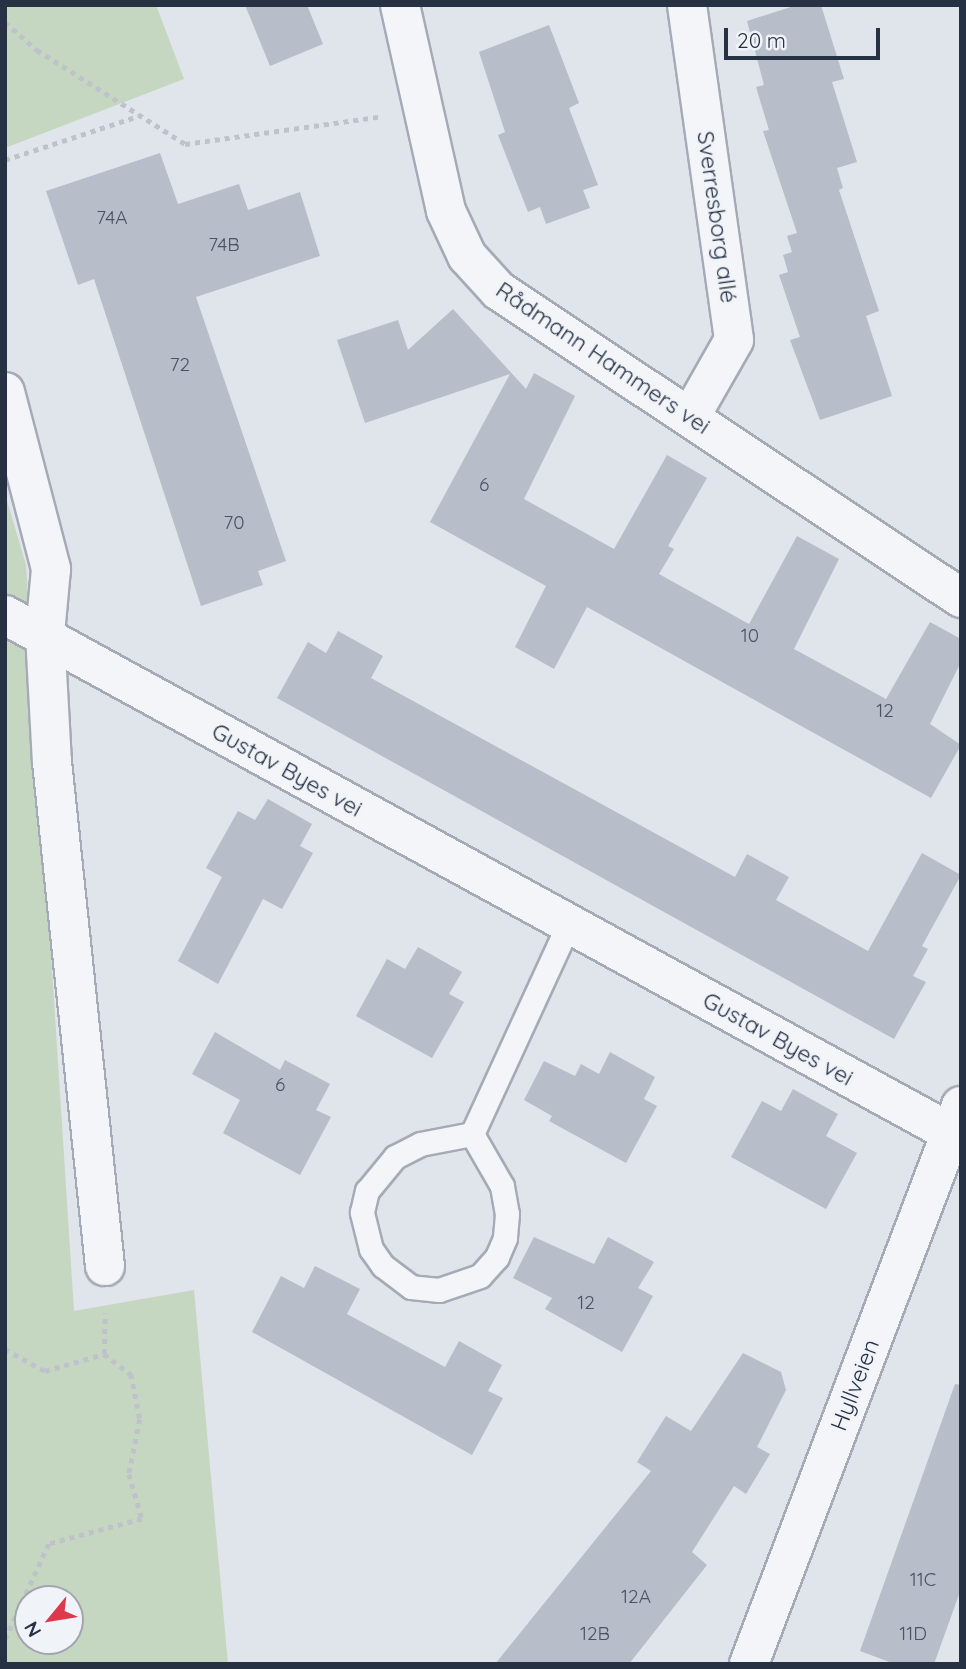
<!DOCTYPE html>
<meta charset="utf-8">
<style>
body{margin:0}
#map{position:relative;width:966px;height:1669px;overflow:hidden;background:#e0e4eb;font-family:Quicksand,sans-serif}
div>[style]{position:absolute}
.green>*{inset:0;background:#c5d6c1}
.building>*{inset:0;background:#b7bdc9}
.path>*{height:4.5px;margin-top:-2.25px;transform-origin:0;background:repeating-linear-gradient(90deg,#bfc2ca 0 5px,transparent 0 10px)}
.roads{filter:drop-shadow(2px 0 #a5abb6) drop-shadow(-2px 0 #a5abb6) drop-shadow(0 2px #a5abb6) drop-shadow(0 -2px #a5abb6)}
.service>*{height:23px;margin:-11.5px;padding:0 11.5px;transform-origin:11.5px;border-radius:11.5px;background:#f4f5f9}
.minor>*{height:38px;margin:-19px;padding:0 19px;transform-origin:19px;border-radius:19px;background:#f4f5f9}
span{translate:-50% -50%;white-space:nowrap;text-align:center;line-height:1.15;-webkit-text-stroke:5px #f0f3f8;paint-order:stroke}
.number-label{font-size:19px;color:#4b5465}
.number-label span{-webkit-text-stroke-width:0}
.street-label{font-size:23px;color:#273144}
.frame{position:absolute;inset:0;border:7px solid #273144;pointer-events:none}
.north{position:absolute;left:14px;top:1585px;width:70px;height:70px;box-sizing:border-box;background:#f0f3f8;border:2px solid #a0a5b0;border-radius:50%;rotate:240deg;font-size:19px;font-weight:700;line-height:28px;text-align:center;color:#273144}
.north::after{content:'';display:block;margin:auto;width:24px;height:32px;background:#dc394d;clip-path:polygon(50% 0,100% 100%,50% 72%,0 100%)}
.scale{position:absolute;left:724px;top:28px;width:156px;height:32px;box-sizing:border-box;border:4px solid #273144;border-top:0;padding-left:9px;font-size:21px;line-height:24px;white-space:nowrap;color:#273144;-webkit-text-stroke:5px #f0f3f8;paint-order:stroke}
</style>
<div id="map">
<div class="green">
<div style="clip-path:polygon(5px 5px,156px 5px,184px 79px,5px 148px)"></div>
<div style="clip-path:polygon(evenodd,5px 494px,26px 565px,74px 1311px,194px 1290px,228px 1664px,5px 1664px,5px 494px,28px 1599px,70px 1599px,70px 1641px,28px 1641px,28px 1599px)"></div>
</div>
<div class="building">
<div style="clip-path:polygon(245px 5px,307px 5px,323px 44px,270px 66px)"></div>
<div style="clip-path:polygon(797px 5px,821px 5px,844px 79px,832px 82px,857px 162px,837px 168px,843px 188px,839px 190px,879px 311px,866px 316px,892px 396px,820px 420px,790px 340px,800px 337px,779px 275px,788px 272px,783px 255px,792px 252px,787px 236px,797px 233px,763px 131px,769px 130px,756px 87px,764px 85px,747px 21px)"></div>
<div style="clip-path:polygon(549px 25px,579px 103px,569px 108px,598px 185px,583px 190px,590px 208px,546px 224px,540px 207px,528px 212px,498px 135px,505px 132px,479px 52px)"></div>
<div style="clip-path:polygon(160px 153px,178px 204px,239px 184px,248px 210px,300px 192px,320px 256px,196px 297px,286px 561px,258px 571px,263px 585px,201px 606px,94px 279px,78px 285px,46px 191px)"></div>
<div style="clip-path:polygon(453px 309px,526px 389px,534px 373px,575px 396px,524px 499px,614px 549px,667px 455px,707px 478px,668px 546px,674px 549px,659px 574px,749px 624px,797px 536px,839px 559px,794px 649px,886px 699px,930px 622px,961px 639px,961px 662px,930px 724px,961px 745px,931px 798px,587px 607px,554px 669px,515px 647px,546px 586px,430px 522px,510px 374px,365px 423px,337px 340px,398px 320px,408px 350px)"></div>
<div style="clip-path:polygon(338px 631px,383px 656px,371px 678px,735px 877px,747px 854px,789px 877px,776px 900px,868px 951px,922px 853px,961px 875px,922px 946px,928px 949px,913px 976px,926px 982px,894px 1039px,277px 698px,308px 642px,326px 653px)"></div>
<div style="clip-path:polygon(268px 799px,312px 824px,300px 846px,313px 853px,282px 909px,263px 899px,218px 984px,178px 961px,222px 877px,206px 868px,238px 811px,255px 820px)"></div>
<div style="clip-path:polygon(418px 947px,462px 972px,449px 994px,464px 1002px,432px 1058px,356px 1016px,387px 959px,405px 969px)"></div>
<div style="clip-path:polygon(215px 1032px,280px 1070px,285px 1060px,330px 1084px,316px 1110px,331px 1117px,300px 1175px,223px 1133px,240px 1100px,192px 1074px)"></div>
<div style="clip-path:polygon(610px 1052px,655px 1077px,644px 1099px,657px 1106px,626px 1163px,549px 1121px,552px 1116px,524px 1100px,544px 1061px,575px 1076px,581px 1064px,599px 1074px)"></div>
<div style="clip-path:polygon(793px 1089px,838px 1114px,826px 1136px,857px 1153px,826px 1209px,731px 1157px,762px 1101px,781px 1111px)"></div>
<div style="clip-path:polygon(534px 1237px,594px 1264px,608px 1237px,654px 1262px,638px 1288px,653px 1296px,622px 1352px,545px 1309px,552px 1298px,513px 1278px)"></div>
<div style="clip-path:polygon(315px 1266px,360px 1289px,347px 1314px,445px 1367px,459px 1341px,502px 1365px,488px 1391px,503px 1398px,472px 1455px,252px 1332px,281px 1276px,304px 1288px)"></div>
<div style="clip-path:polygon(743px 1353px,781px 1372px,786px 1390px,757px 1447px,770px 1454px,746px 1494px,734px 1486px,692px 1552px,707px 1565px,629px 1664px,495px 1664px,651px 1471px,637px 1462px,666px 1416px,691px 1431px)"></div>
<div style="clip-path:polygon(955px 1384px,961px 1385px,961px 1589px,934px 1664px,895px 1664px,860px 1651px)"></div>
</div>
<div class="path">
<div style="left:5px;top:22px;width:43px;rotate:41.2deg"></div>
<div style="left:37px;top:50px;width:175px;rotate:32.4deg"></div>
<div style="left:185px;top:144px;width:195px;rotate:-8deg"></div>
<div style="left:5px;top:160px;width:141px;rotate:-18.2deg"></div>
<div style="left:5px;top:1349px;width:46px;rotate:28.8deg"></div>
<div style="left:45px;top:1371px;width:61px;rotate:-16.1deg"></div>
<div style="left:104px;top:1354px;width:34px;rotate:37deg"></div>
<div style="left:131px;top:1374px;width:46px;rotate:78.7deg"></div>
<div style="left:140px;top:1419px;width:56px;rotate:101.3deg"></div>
<div style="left:129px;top:1474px;width:47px;rotate:73.9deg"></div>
<div style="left:142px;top:1519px;width:96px;rotate:165deg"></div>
<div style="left:49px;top:1544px;width:106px;rotate:114.6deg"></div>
<div style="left:104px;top:1354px;width:41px;rotate:-88.6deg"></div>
</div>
<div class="roads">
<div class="service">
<div style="left:472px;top:1134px;width:60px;rotate:60deg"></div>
<div style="left:502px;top:1186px;width:28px;rotate:80deg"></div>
<div style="left:507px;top:1214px;width:24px;rotate:95deg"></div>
<div style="left:505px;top:1238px;width:21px;rotate:113deg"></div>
<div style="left:497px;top:1257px;width:25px;rotate:132deg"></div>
<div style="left:480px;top:1276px;width:43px;rotate:161.1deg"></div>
<div style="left:439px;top:1290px;width:28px;rotate:-174deg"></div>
<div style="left:411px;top:1287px;width:35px;rotate:-143deg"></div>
<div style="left:383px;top:1266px;width:21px;rotate:-125deg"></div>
<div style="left:371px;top:1249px;width:38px;rotate:-104deg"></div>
<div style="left:362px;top:1212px;width:22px;rotate:-77deg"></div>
<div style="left:367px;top:1191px;width:44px;rotate:-50.5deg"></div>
<div style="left:395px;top:1157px;width:28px;rotate:-27deg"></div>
<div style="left:420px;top:1144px;width:53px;rotate:-10.9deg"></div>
<div style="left:472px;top:1134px;width:230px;rotate:-65.3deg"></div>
</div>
<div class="minor">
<div style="left:400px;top:5px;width:211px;rotate:77.4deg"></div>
<div style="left:446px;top:211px;width:50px;rotate:65deg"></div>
<div style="left:467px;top:256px;width:47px;rotate:47.6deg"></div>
<div style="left:499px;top:291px;width:555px;rotate:33.6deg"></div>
<div style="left:687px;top:5px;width:338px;rotate:82deg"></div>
<div style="left:734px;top:340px;width:89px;rotate:119.7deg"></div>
<div style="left:5px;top:392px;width:183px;rotate:75.4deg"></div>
<div style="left:51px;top:569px;width:65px;rotate:95.3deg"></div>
<div style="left:45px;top:634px;width:128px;rotate:86.9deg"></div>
<div style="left:52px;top:762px;width:507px;rotate:84deg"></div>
<div style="left:5px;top:615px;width:1079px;rotate:28.7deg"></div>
<div style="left:749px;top:1664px;width:597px;rotate:-69.2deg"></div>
</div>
</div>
<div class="number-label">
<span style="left:112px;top:218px">74A</span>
<span style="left:224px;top:245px">74B</span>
<span style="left:180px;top:365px">72</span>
<span style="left:484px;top:485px">6</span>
<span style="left:234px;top:523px">70</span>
<span style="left:750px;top:636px">10</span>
<span style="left:885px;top:711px">12</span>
<span style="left:280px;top:1085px">6</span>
<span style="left:586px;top:1303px">12</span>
<span style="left:923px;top:1580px">11C</span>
<span style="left:636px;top:1597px">12A</span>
<span style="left:595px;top:1634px">12B</span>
<span style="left:913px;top:1634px">11D</span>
</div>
<div class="street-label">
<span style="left:717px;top:217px;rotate:82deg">Sverresborg allé</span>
<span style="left:603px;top:358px;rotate:34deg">Rådmann Hammers vei</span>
<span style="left:287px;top:770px;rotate:29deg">Gustav Byes vei</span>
<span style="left:778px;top:1039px;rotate:29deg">Gustav Byes vei</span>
<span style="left:855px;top:1385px;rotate:-69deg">Hyllveien</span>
</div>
<div class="frame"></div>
<div class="north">N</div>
<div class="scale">20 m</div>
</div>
